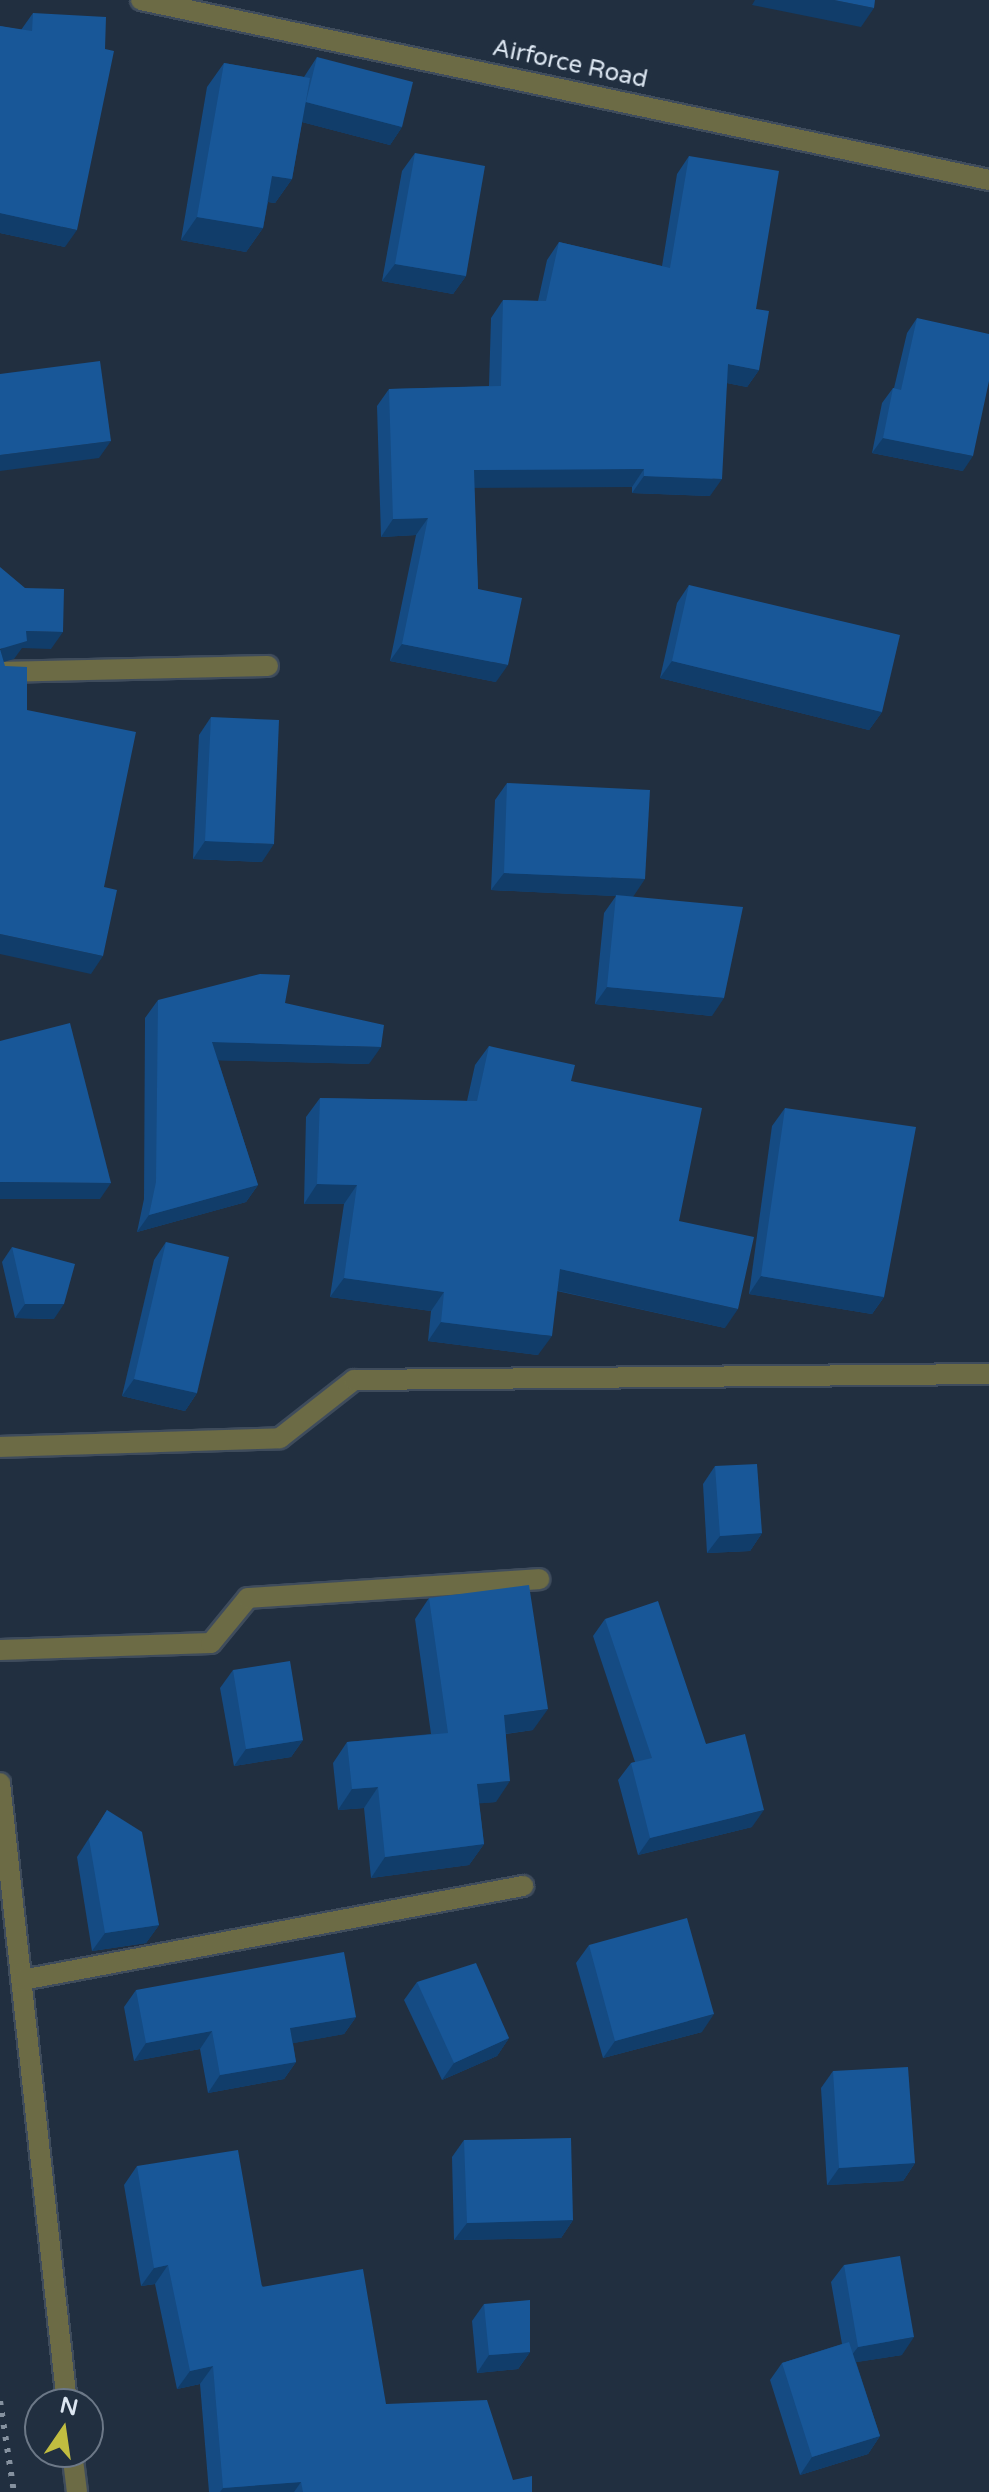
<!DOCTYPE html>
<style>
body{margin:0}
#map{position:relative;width:989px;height:2492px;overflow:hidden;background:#212f40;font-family:"Varela Round",sans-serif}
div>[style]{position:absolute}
.roads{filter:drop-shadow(2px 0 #3f4c5c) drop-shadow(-2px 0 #3f4c5c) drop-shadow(0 2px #3f4c5c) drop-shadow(0 -2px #3f4c5c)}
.minor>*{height:20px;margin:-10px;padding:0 10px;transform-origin:10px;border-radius:10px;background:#6c6b45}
.rail>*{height:6px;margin-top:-3px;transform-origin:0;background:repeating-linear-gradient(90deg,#85919f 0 4px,transparent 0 12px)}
.wall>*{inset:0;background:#154b83}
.shaded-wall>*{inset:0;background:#113d6a}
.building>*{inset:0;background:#185798}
span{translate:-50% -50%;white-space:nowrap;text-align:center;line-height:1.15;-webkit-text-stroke:7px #212f40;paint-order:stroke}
.street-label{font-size:24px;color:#dce6f1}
.north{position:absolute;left:24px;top:2388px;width:80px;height:80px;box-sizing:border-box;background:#212f40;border:2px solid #6c7887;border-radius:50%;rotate:13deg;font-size:22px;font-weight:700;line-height:32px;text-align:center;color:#dce6f1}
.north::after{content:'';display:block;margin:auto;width:28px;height:36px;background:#c1bd40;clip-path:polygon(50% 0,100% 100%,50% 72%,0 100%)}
</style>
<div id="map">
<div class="roads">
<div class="minor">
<div style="left:141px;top:0;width:867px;rotate:11.98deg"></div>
<div style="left:0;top:672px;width:268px;rotate:-1.3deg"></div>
<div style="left:0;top:1447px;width:280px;rotate:-1.8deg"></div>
<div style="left:280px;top:1438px;width:94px;rotate:-38.1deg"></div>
<div style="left:354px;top:1380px;width:635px;rotate:-0.54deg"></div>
<div style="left:0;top:1650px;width:211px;rotate:-1.9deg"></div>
<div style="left:211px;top:1643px;width:58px;rotate:-50.6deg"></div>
<div style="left:248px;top:1598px;width:292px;rotate:-3.7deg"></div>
<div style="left:0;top:1783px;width:625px;rotate:83.84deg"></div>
<div style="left:22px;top:1980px;width:510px;rotate:-10.63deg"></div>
<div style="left:72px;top:2452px;width:40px;rotate:82.9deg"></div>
</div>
</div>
<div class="rail">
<div style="left:0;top:2401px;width:92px;rotate:81.3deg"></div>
</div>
<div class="wall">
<div style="clip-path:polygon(33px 13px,65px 247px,0 233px,0 26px,21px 30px)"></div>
<div style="clip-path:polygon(317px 57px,402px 127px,390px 145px,302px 122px,292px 179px,275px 203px,268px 202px,263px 228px,246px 252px,181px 240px,207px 87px,224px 63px,304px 77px)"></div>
<div style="clip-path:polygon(415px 153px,466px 276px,453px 294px,382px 281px,402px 171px)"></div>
<div style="clip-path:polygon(689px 156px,756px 309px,759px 370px,747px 387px,727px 383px,710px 496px,632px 493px,632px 487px,474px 487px,478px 589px,496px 682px,390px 661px,416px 535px,381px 537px,377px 406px,389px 389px,489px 386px,491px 318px,503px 300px,538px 301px,547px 260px,559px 242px,662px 266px,677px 174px)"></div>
<div style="clip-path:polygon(917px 318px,963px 471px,872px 453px,882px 403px,893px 388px,894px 388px,907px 333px)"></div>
<div style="clip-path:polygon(689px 585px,882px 712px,869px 730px,660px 678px,677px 603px)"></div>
<div style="clip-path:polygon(211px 717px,262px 862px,193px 859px,199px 735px)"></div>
<div style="clip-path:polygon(507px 783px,633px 897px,712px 1016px,595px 1004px,604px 913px,616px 896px,491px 890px,495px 800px)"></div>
<div style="clip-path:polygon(158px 1000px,285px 1003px,369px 1064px,218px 1060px,258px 1185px,246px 1202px,137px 1232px,144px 1199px,145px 1018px)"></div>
<div style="clip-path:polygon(489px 1046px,571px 1081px,679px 1221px,725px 1328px,557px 1291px,538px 1355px,428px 1341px,431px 1311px,330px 1297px,344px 1204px,304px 1204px,306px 1117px,320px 1098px,467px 1101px,475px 1065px)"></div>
<div style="clip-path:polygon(785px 1108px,884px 1297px,872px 1314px,749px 1294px,772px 1126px)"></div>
<div style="clip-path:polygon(166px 1242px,197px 1393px,185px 1411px,122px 1396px,154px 1260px)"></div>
<div style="clip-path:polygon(12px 1247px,54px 1319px,15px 1318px,2px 1262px)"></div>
<div style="clip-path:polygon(715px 1466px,762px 1533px,750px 1551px,707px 1553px,703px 1484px)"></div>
<div style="clip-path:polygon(429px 1598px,533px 1730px,506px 1734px,496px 1802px,479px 1803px,484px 1844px,469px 1865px,371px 1878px,364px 1808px,338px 1810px,333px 1763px,347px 1742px,431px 1734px,415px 1619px)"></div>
<div style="clip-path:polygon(605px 1619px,706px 1744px,752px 1827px,638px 1855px,618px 1780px,631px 1763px,635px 1762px,593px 1636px)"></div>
<div style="clip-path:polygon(233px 1670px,303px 1740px,291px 1757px,234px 1766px,220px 1688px)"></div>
<div style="clip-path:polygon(107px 1810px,159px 1925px,146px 1943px,92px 1951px,77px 1857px)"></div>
<div style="clip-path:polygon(589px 1945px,702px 2032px,603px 2058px,576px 1963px)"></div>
<div style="clip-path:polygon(417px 1982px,509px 2038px,497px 2056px,442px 2080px,404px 2000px)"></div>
<div style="clip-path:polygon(136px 1990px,356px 2017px,344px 2034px,293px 2043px,296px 2062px,284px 2079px,208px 2093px,200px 2049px,134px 2061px,124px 2007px)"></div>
<div style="clip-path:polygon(833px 2071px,915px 2163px,903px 2181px,827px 2185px,821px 2088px)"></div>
<div style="clip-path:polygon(464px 2140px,573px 2220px,561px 2238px,454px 2240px,452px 2157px)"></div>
<div style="clip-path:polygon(137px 2166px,386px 2404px,532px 2492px,209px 2492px,200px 2384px,177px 2389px,155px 2284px,141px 2286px,124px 2185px)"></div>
<div style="clip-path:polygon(844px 2265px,902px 2355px,856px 2362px,880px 2436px,868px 2454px,800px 2475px,770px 2380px,782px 2363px,842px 2344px,831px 2282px)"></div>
<div style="clip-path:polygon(484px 2304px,530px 2352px,518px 2369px,477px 2373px,472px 2321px)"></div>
</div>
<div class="shaded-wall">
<div style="clip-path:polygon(755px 0,834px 0,874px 8px,861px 27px,752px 5px)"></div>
<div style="clip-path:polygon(306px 102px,402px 127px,390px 145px,294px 120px)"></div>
<div style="clip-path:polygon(272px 176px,292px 179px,275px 203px,255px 200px)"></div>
<div style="clip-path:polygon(0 213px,77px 230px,65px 247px,0 233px)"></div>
<div style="clip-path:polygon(197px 217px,263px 228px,246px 252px,181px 240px)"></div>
<div style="clip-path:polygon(395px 264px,466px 276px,453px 294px,382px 281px)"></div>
<div style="clip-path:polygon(728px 364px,759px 370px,747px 387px,716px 381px)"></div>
<div style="clip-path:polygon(883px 438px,973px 456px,963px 471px,872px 453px)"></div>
<div style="clip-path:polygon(111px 441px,99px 458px,0 471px,0 455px)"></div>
<div style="clip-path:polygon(644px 469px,632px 487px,462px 488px,474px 470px)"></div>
<div style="clip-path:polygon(644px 476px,722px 479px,710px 496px,632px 493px)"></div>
<div style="clip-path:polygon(428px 518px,416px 535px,381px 537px,393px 519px)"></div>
<div style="clip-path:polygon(26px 631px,63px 632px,51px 649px,22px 648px,14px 659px,0 663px,0 650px)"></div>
<div style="clip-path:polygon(402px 644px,508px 665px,496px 682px,390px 661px)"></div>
<div style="clip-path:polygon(672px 661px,882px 712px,869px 730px,660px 678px)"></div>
<div style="clip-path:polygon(205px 841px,274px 844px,262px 862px,193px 859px)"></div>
<div style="clip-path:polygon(504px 873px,645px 879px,633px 897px,491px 890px)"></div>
<div style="clip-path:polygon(0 934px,103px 956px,91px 974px,0 954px)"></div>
<div style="clip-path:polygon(607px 987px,724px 998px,712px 1016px,595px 1004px)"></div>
<div style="clip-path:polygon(212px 1042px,381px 1047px,369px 1064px,200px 1060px)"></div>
<div style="clip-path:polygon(0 1182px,111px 1183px,100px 1199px,0 1199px)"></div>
<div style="clip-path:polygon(317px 1184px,357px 1185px,344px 1204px,304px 1204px)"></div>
<div style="clip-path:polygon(258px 1185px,246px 1202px,137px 1232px,149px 1215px)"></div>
<div style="clip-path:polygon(560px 1269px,738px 1309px,725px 1328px,546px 1288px)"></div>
<div style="clip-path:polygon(761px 1276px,884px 1297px,872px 1314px,749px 1294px)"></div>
<div style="clip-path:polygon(344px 1278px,444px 1292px,431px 1311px,330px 1297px)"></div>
<div style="clip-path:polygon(25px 1304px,64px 1304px,54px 1319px,15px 1318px)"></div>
<div style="clip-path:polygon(441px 1322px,552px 1336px,538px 1355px,428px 1341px)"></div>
<div style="clip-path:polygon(134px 1379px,197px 1393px,185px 1411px,122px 1396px)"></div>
<div style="clip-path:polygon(762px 1533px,750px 1551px,707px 1553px,720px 1536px)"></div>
<div style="clip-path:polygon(548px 1709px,533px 1730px,489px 1736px,504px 1715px)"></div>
<div style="clip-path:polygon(303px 1740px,291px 1757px,234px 1766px,246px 1749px)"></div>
<div style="clip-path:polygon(510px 1781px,496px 1802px,462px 1805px,477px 1784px)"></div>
<div style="clip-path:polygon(378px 1787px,364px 1808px,338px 1810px,352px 1789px)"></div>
<div style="clip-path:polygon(764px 1810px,752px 1827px,638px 1855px,650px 1838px)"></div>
<div style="clip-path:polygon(484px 1844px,469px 1865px,371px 1878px,385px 1857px)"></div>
<div style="clip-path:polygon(159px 1925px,146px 1943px,92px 1951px,105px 1933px)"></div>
<div style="clip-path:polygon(714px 2014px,702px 2032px,603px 2058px,615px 2041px)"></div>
<div style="clip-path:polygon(356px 2017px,344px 2034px,278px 2046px,290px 2028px)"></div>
<div style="clip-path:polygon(212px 2031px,200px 2049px,134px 2061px,146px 2043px)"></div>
<div style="clip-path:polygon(509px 2038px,497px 2056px,442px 2080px,454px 2063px)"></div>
<div style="clip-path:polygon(296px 2062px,284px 2079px,208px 2093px,220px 2075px)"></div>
<div style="clip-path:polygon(915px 2163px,903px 2181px,827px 2185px,839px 2168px)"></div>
<div style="clip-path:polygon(573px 2220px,561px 2238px,454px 2240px,467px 2223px)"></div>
<div style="clip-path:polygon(168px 2265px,155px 2284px,141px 2286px,154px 2268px)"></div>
<div style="clip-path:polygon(914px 2337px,902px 2355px,845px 2364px,858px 2347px)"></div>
<div style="clip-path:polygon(530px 2352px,518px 2369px,477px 2373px,489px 2355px)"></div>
<div style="clip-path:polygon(213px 2366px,200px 2384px,177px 2389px,190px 2371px)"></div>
<div style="clip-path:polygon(880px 2436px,868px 2454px,800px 2475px,812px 2457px)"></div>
<div style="clip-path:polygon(301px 2482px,294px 2492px,220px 2492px,223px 2488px)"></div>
</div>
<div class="building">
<div style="clip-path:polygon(834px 0,875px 0,874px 8px)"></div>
<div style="clip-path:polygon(33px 13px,106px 17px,105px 49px,114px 51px,77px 230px,0 213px,0 26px,32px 31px)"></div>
<div style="clip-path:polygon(317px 57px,413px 82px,402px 127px,306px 102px)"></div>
<div style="clip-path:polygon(224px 63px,310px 78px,292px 179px,272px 176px,263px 228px,197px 217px)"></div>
<div style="clip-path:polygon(415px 153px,485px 166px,466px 276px,395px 264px)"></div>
<div style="clip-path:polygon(689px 156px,779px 171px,756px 309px,769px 311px,759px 370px,728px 364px,722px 479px,644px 476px,644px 469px,474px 470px,478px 589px,522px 598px,508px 665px,402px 644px,428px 518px,393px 519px,389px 389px,501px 386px,503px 300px,546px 301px,559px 242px,670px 268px)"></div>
<div style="clip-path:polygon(917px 318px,989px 334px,989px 381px,973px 456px,883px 438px,893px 388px,901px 390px)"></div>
<div style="clip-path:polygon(100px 361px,111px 441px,0 455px,0 374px)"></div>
<div style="clip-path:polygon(0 567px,25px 588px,64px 589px,63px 632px,26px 631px,27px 641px,0 649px,5px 666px,27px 667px,27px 710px,136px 732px,104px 887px,117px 890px,103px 956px,0 934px)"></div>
<div style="clip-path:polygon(689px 585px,900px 635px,882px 712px,672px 661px)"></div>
<div style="clip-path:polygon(211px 717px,279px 720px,274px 844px,205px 841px)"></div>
<div style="clip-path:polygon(507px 783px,650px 790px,645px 879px,504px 873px)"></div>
<div style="clip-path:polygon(616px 895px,743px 907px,724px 998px,607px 987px)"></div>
<div style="clip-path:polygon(260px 974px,290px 975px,285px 1003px,384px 1025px,381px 1047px,212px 1042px,258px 1185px,149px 1215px,156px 1182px,158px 1000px)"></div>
<div style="clip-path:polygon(70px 1023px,111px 1183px,0 1182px,0 1041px)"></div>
<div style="clip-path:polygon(489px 1046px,575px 1065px,571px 1081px,702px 1108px,679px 1221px,754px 1237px,738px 1309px,560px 1269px,552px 1336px,441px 1322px,444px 1292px,344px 1278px,357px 1185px,317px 1184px,320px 1098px,477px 1101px)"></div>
<div style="clip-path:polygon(785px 1108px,916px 1127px,884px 1297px,761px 1276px)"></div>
<div style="clip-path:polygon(166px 1242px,229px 1257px,197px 1393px,134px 1379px)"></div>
<div style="clip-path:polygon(12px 1247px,75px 1264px,64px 1304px,25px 1304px)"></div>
<div style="clip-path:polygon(757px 1464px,762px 1533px,720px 1536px,715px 1466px)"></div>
<div style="clip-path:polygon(529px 1585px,548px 1709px,504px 1715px,510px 1781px,477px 1784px,484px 1844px,385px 1857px,378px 1787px,352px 1789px,347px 1742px,448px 1733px,429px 1598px)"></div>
<div style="clip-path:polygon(658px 1601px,706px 1744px,745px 1734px,764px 1810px,650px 1838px,631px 1763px,652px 1758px,605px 1619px)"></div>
<div style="clip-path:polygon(290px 1661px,303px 1740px,246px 1749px,233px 1670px)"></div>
<div style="clip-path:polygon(107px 1810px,142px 1832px,159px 1925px,105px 1933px,89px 1839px)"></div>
<div style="clip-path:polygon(687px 1918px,714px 2014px,615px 2041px,589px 1945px)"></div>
<div style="clip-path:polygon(344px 1952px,356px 2017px,290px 2028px,296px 2062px,220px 2075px,212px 2031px,146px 2043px,136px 1990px)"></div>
<div style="clip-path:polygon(476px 1963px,509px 2038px,454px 2063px,417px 1982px)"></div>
<div style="clip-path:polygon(908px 2067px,915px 2163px,839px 2168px,833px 2071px)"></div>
<div style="clip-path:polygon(571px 2138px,573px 2220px,467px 2223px,464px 2140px)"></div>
<div style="clip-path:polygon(238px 2150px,262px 2287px,363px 2269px,386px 2404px,487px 2400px,513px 2480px,532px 2476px,532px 2492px,303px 2492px,301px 2482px,223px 2488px,213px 2366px,190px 2371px,168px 2265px,154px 2268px,137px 2166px)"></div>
<div style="clip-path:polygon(900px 2256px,914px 2337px,858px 2347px,844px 2265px)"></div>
<div style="clip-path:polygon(530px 2300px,530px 2352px,489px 2355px,484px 2304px)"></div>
<div style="clip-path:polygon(849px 2342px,880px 2436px,812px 2457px,782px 2363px)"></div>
</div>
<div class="street-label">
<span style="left:570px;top:64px;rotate:12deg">Airforce Road</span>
</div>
<div class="north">N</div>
</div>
